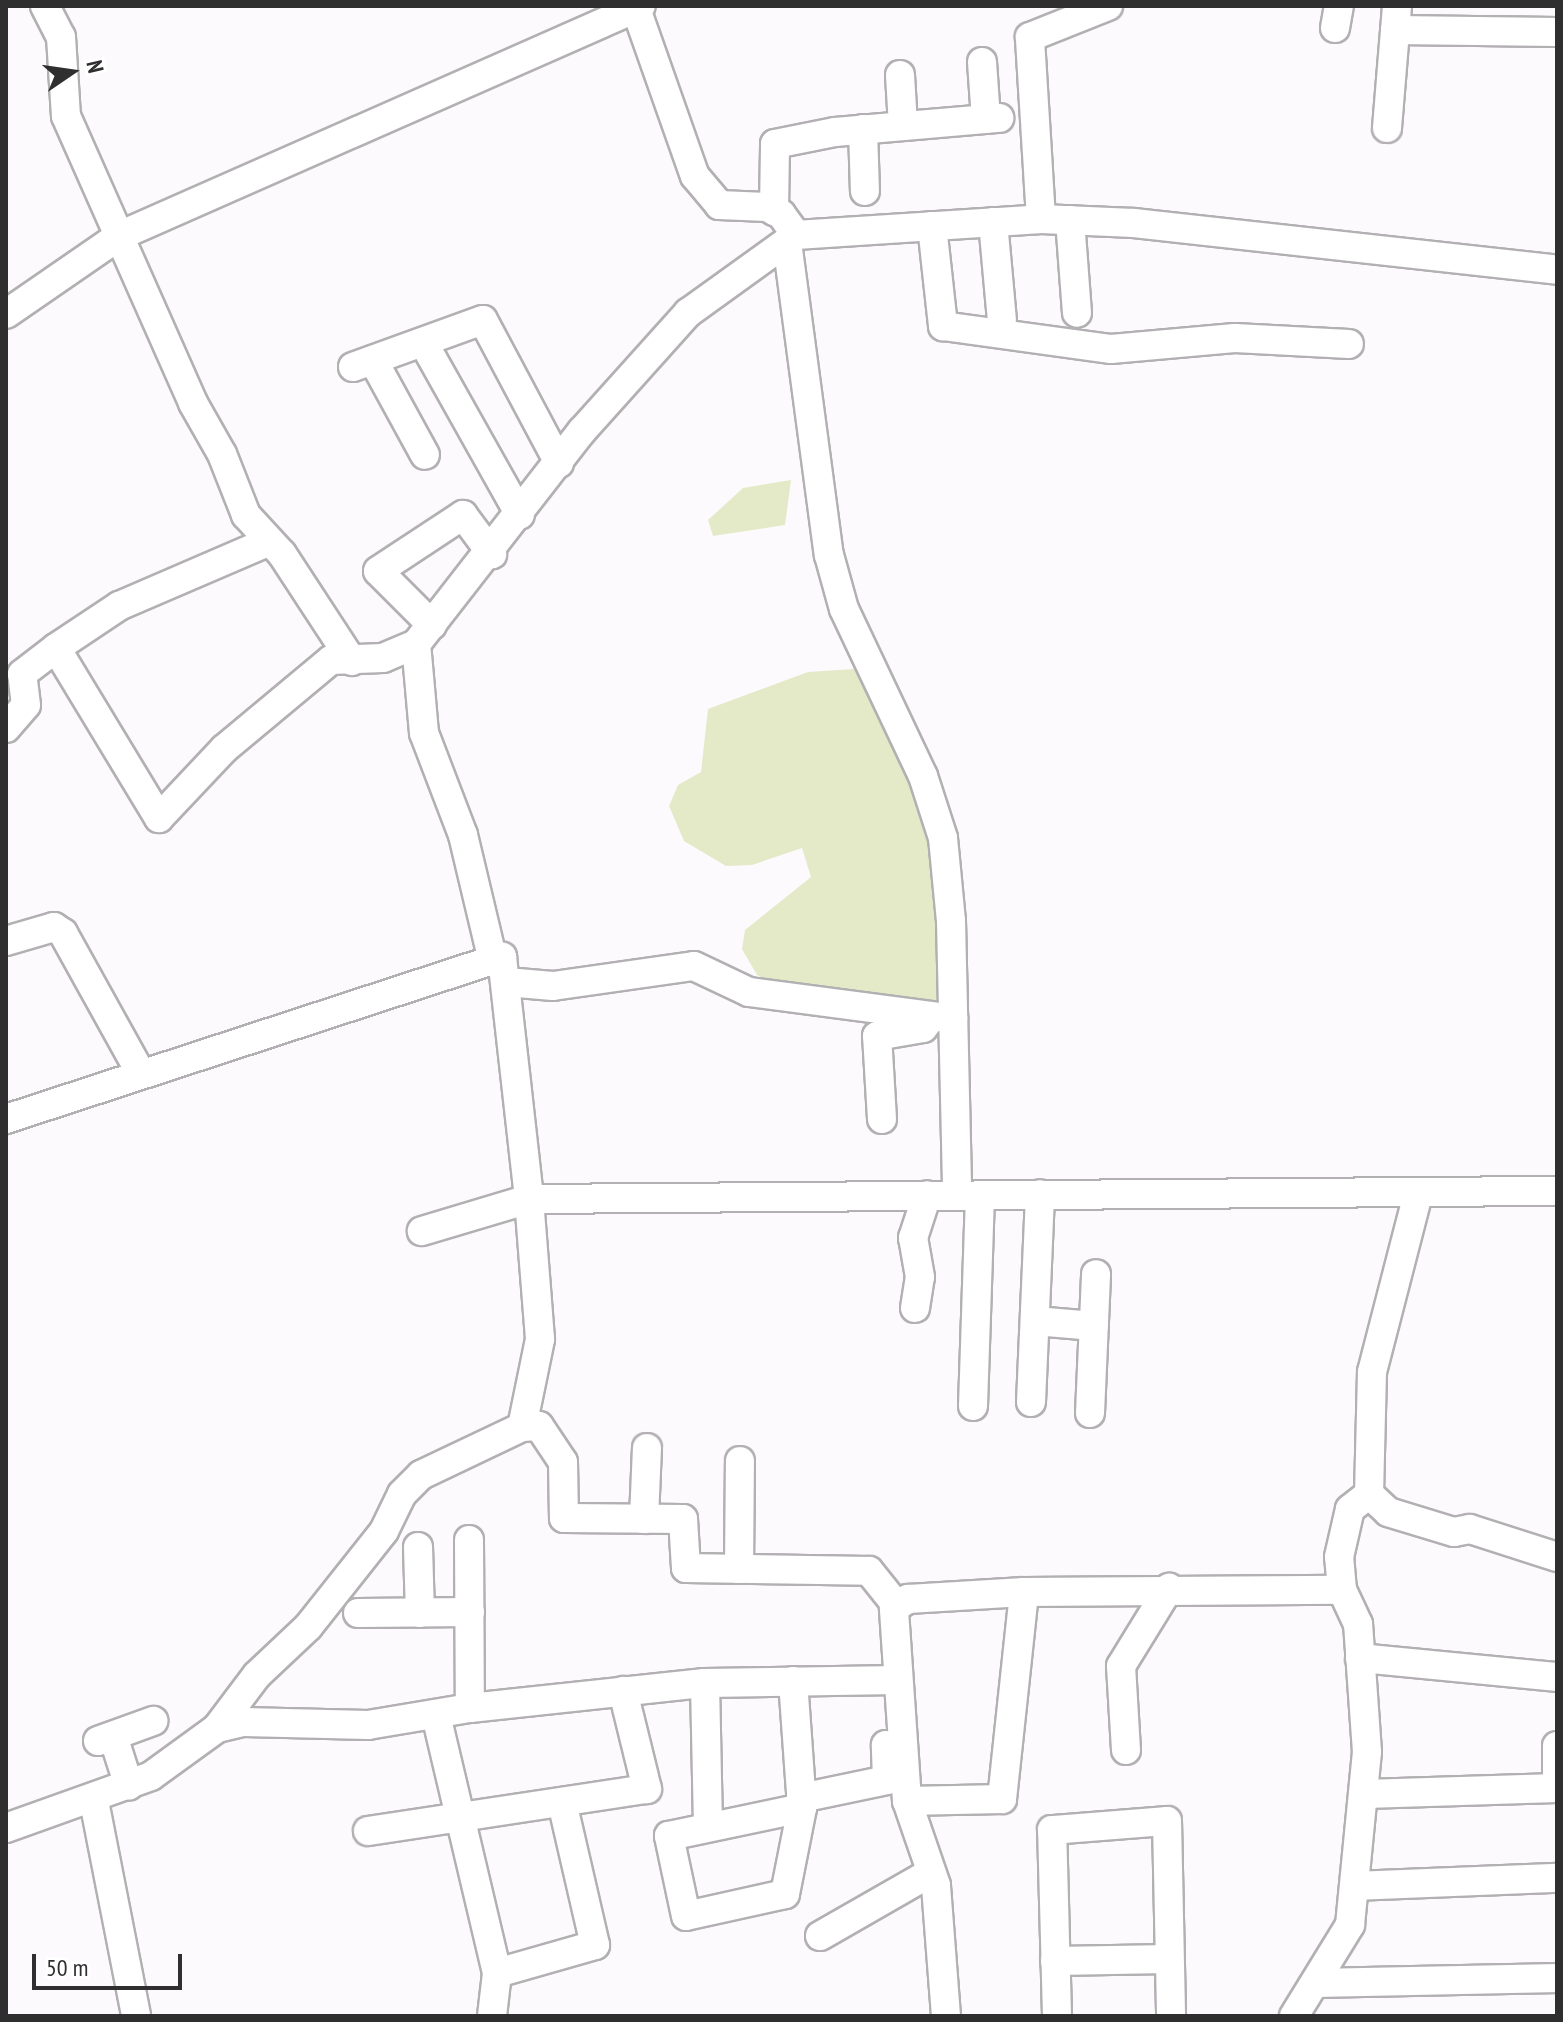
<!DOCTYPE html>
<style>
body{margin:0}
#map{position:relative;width:1563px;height:2022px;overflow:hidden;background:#fdfafd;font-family:"PT Sans Narrow",sans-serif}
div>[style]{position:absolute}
.green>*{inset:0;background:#e4eac7}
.roads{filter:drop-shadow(2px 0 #b3b0b3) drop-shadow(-2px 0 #b3b0b3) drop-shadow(0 2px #b3b0b3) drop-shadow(0 -2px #b3b0b3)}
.minor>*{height:28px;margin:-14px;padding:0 14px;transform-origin:14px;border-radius:14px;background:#fff}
span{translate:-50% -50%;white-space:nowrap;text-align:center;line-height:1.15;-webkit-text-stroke:6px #fff;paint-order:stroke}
.frame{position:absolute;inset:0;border:8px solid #302f30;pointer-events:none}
.north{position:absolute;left:32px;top:32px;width:80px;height:80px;-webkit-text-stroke:6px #fff;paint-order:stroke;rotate:77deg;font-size:22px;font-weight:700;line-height:32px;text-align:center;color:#302f30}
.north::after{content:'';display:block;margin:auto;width:28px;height:36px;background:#302f30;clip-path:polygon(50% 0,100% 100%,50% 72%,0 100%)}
.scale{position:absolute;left:32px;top:1954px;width:150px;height:36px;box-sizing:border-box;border:4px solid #302f30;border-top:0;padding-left:10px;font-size:24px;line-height:28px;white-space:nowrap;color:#302f30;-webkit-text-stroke:6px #fff;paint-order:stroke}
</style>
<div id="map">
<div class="green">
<div style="clip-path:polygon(791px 480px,785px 525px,713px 536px,708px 520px,743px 488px)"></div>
<div style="clip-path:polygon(854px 669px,917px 780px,936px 845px,943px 1010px,786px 990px,757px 975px,742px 949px,745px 930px,811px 877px,802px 848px,752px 865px,726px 866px,684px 841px,669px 806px,678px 785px,701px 772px,708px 709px,808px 672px)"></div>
</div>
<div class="roads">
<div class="minor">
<div style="left:45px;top:6px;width:35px;rotate:63deg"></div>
<div style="left:61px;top:37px;width:79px;rotate:86.4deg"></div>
<div style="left:66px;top:116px;width:314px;rotate:66.1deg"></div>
<div style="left:193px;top:403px;width:59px;rotate:60.4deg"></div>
<div style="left:222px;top:454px;width:66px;rotate:68.5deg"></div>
<div style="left:246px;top:515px;width:53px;rotate:47.3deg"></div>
<div style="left:282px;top:554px;width:128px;rotate:56.8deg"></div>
<div style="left:635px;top:6px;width:180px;rotate:70.6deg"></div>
<div style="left:695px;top:176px;width:38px;rotate:50deg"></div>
<div style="left:719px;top:205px;width:48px;rotate:2.4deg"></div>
<div style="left:767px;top:207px;width:16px;rotate:27deg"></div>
<div style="left:781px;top:214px;width:26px;rotate:54deg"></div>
<div style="left:796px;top:235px;width:246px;rotate:-3.7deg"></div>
<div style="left:1041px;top:219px;width:93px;rotate:2.5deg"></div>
<div style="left:1134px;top:223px;width:426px;rotate:6.3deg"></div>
<div style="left:1335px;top:28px;width:22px;rotate:-80deg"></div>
<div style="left:1395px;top:30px;width:162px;rotate:0.7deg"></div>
<div style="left:982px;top:62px;width:57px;rotate:86deg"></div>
<div style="left:900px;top:75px;width:51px;rotate:86.6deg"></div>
<div style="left:1387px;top:128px;width:122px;rotate:-85.3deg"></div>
<div style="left:863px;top:129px;width:62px;rotate:88.2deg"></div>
<div style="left:774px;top:211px;width:67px;rotate:-89.1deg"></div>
<div style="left:775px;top:144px;width:61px;rotate:-11.3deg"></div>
<div style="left:835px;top:132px;width:165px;rotate:-4.9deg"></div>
<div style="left:1041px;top:219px;width:182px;rotate:-93.5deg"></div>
<div style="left:1030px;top:37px;width:84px;rotate:-21.7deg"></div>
<div style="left:1070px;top:220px;width:93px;rotate:85.7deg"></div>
<div style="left:993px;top:222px;width:98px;rotate:84.8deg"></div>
<div style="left:932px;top:226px;width:101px;rotate:83.7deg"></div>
<div style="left:943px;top:326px;width:170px;rotate:7.8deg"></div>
<div style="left:1111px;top:349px;width:124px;rotate:-5.1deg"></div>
<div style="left:1235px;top:338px;width:114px;rotate:3deg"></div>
<div style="left:787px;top:242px;width:316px;rotate:82.4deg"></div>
<div style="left:829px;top:555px;width:56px;rotate:74.5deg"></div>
<div style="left:844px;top:609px;width:185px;rotate:64.7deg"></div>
<div style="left:923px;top:776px;width:65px;rotate:72.1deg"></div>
<div style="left:943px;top:838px;width:83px;rotate:84.5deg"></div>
<div style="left:951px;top:921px;width:274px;rotate:88.7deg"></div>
<div style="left:6px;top:314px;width:137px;rotate:-34.6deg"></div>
<div style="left:119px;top:236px;width:570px;rotate:-23.78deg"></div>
<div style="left:423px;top:342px;width:198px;rotate:60.7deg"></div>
<div style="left:373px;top:360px;width:108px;rotate:61.3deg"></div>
<div style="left:353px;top:367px;width:138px;rotate:-19.9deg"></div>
<div style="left:483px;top:320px;width:162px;rotate:62deg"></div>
<div style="left:432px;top:625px;width:76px;rotate:-135deg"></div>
<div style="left:378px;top:571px;width:102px;rotate:-33.4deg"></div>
<div style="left:463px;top:515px;width:49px;rotate:53.4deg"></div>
<div style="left:56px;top:648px;width:199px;rotate:58.8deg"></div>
<div style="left:159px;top:818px;width:95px;rotate:-46.7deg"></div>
<div style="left:224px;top:749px;width:139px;rotate:-39.8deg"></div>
<div style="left:331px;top:660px;width:52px;rotate:-2.2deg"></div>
<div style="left:383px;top:658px;width:36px;rotate:-23deg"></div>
<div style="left:6px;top:728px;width:30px;rotate:-49deg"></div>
<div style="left:26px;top:705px;width:31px;rotate:-97deg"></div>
<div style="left:22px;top:674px;width:43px;rotate:-37.4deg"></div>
<div style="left:56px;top:648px;width:76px;rotate:-33.7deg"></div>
<div style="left:119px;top:606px;width:164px;rotate:-23.3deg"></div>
<div style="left:6px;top:941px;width:50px;rotate:-16.3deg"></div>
<div style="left:54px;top:927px;width:11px;rotate:34deg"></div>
<div style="left:63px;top:933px;width:161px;rotate:61deg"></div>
<div style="left:493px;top:961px;width:130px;rotate:-103.4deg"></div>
<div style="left:463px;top:835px;width:109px;rotate:-110.9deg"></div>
<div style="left:424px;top:733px;width:89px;rotate:-95.1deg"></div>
<div style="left:416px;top:644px;width:270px;rotate:-52.1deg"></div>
<div style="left:582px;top:431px;width:159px;rotate:-48.1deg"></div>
<div style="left:688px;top:313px;width:133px;rotate:-35.8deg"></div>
<div style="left:506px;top:982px;width:47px;rotate:4.9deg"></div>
<div style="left:553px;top:986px;width:142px;rotate:-8.1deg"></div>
<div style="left:694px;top:966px;width:61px;rotate:25.3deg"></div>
<div style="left:749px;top:992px;width:206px;rotate:7.5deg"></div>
<div style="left:6px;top:1119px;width:522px;rotate:-18.09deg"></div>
<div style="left:502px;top:957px;width:244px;rotate:83.6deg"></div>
<div style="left:529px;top:1199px;width:1028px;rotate:-0.45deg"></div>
<div style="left:882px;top:1119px;width:83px;rotate:-93.4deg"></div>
<div style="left:877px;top:1036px;width:47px;rotate:-9.9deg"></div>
<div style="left:923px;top:1028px;width:14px;rotate:-51deg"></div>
<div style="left:1418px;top:1194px;width:184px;rotate:104.5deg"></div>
<div style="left:1372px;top:1372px;width:122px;rotate:91.4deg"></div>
<div style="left:1369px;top:1494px;width:26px;rotate:43deg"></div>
<div style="left:1388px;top:1512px;width:69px;rotate:16.9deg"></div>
<div style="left:1454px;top:1532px;width:16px;rotate:-11deg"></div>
<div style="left:1470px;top:1529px;width:91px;rotate:17.8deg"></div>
<div style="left:915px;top:1308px;width:31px;rotate:-81deg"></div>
<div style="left:920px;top:1277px;width:40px;rotate:-100deg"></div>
<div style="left:913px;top:1238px;width:45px;rotate:-72deg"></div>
<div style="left:1035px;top:1321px;width:59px;rotate:4.8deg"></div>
<div style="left:1031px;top:1402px;width:208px;rotate:-87.5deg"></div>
<div style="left:973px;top:1406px;width:211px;rotate:-88.1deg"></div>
<div style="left:1090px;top:1413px;width:139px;rotate:-87.5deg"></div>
<div style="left:522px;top:1427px;width:17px;rotate:-3deg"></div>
<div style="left:539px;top:1426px;width:43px;rotate:56.3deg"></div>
<div style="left:563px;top:1462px;width:56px;rotate:89deg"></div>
<div style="left:564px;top:1518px;width:119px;rotate:0.5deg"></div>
<div style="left:683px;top:1519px;width:49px;rotate:86.5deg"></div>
<div style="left:686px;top:1568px;width:183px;rotate:0.9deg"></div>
<div style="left:869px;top:1571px;width:45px;rotate:51.3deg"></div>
<div style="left:644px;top:1519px;width:71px;rotate:-87.6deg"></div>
<div style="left:469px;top:1540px;width:168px;rotate:89.7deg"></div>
<div style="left:418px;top:1547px;width:66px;rotate:88.3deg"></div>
<div style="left:739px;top:1569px;width:108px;rotate:-89.5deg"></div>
<div style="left:358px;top:1613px;width:112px;rotate:-0.5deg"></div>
<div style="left:1360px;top:1658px;width:198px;rotate:5.5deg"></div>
<div style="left:793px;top:1681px;width:127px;rotate:85.9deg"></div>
<div style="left:705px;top:1683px;width:141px;rotate:88.8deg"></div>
<div style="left:436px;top:1715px;width:265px;rotate:76.7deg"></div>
<div style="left:497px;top:1973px;width:43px;rotate:96.6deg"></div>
<div style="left:217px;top:1728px;width:66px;rotate:-53deg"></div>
<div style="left:257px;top:1675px;width:70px;rotate:-43.3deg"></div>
<div style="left:308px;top:1627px;width:122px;rotate:-51.6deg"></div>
<div style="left:384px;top:1531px;width:41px;rotate:-64.1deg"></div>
<div style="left:402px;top:1494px;width:27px;rotate:-45deg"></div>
<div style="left:421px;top:1475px;width:112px;rotate:-25.4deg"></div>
<div style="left:522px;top:1427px;width:90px;rotate:-78.4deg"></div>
<div style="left:540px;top:1339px;width:140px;rotate:-94.5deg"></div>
<div style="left:529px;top:1199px;width:112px;rotate:163.3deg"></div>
<div style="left:113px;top:1736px;width:52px;rotate:72.3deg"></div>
<div style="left:98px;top:1741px;width:59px;rotate:-20deg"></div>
<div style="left:1557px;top:1746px;width:42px;rotate:90deg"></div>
<div style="left:1126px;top:1750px;width:84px;rotate:-93.4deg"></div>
<div style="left:1121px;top:1666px;width:92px;rotate:-58.4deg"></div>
<div style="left:1365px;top:1794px;width:192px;rotate:-1.8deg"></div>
<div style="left:801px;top:1798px;width:88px;rotate:-11.8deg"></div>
<div style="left:887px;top:1780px;width:35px;rotate:-92deg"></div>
<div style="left:94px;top:1801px;width:219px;rotate:78.9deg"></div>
<div style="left:907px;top:1801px;width:95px;rotate:-1.2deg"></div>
<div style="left:1002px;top:1799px;width:208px;rotate:-83.9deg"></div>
<div style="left:802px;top:1808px;width:88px;rotate:101.2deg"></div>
<div style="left:785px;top:1894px;width:101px;rotate:167.5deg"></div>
<div style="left:686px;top:1916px;width:82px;rotate:-102deg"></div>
<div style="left:669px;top:1836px;width:136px;rotate:-11.9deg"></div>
<div style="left:6px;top:1828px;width:154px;rotate:-19.7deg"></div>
<div style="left:151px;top:1776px;width:82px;rotate:-36deg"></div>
<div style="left:217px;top:1728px;width:28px;rotate:-13deg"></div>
<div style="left:244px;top:1722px;width:124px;rotate:1.4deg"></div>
<div style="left:368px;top:1725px;width:103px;rotate:-9.5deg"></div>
<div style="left:470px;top:1708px;width:236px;rotate:-6.1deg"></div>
<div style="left:705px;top:1683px;width:193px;rotate:-0.9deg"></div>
<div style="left:368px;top:1831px;width:282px;rotate:-8.6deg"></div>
<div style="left:647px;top:1789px;width:101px;rotate:-103.8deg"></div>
<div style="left:1355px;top:1886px;width:202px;rotate:-2.3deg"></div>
<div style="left:820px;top:1936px;width:127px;rotate:-29.8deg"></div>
<div style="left:1055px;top:1961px;width:114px;rotate:-1deg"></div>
<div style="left:497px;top:1973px;width:102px;rotate:-15.9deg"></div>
<div style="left:595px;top:1945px;width:147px;rotate:-103deg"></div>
<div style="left:1317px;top:1983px;width:240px;rotate:-1.2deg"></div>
<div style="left:946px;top:2016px;width:131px;rotate:-94.4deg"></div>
<div style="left:936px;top:1885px;width:89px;rotate:-109deg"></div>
<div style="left:907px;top:1801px;width:193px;rotate:-93.9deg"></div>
<div style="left:894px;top:1608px;width:17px;rotate:-33deg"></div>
<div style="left:908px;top:1599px;width:116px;rotate:-3.5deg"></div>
<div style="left:1024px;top:1592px;width:318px;rotate:-0.4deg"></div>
<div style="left:1057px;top:2016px;width:186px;rotate:-91.5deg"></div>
<div style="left:1052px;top:1830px;width:115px;rotate:-4.5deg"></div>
<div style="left:1167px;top:1821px;width:195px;rotate:88.8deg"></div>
<div style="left:1294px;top:2016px;width:107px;rotate:-58.4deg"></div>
<div style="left:1350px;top:1925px;width:174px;rotate:-84.4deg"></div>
<div style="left:1367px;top:1752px;width:128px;rotate:-94deg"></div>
<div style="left:1358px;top:1624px;width:38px;rotate:-115deg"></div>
<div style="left:1342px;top:1590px;width:33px;rotate:-95deg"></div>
<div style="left:1339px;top:1557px;width:49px;rotate:-77.1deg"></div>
<div style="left:1350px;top:1509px;width:24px;rotate:-38deg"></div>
</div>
</div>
<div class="frame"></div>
<div class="north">N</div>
<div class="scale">50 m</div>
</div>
